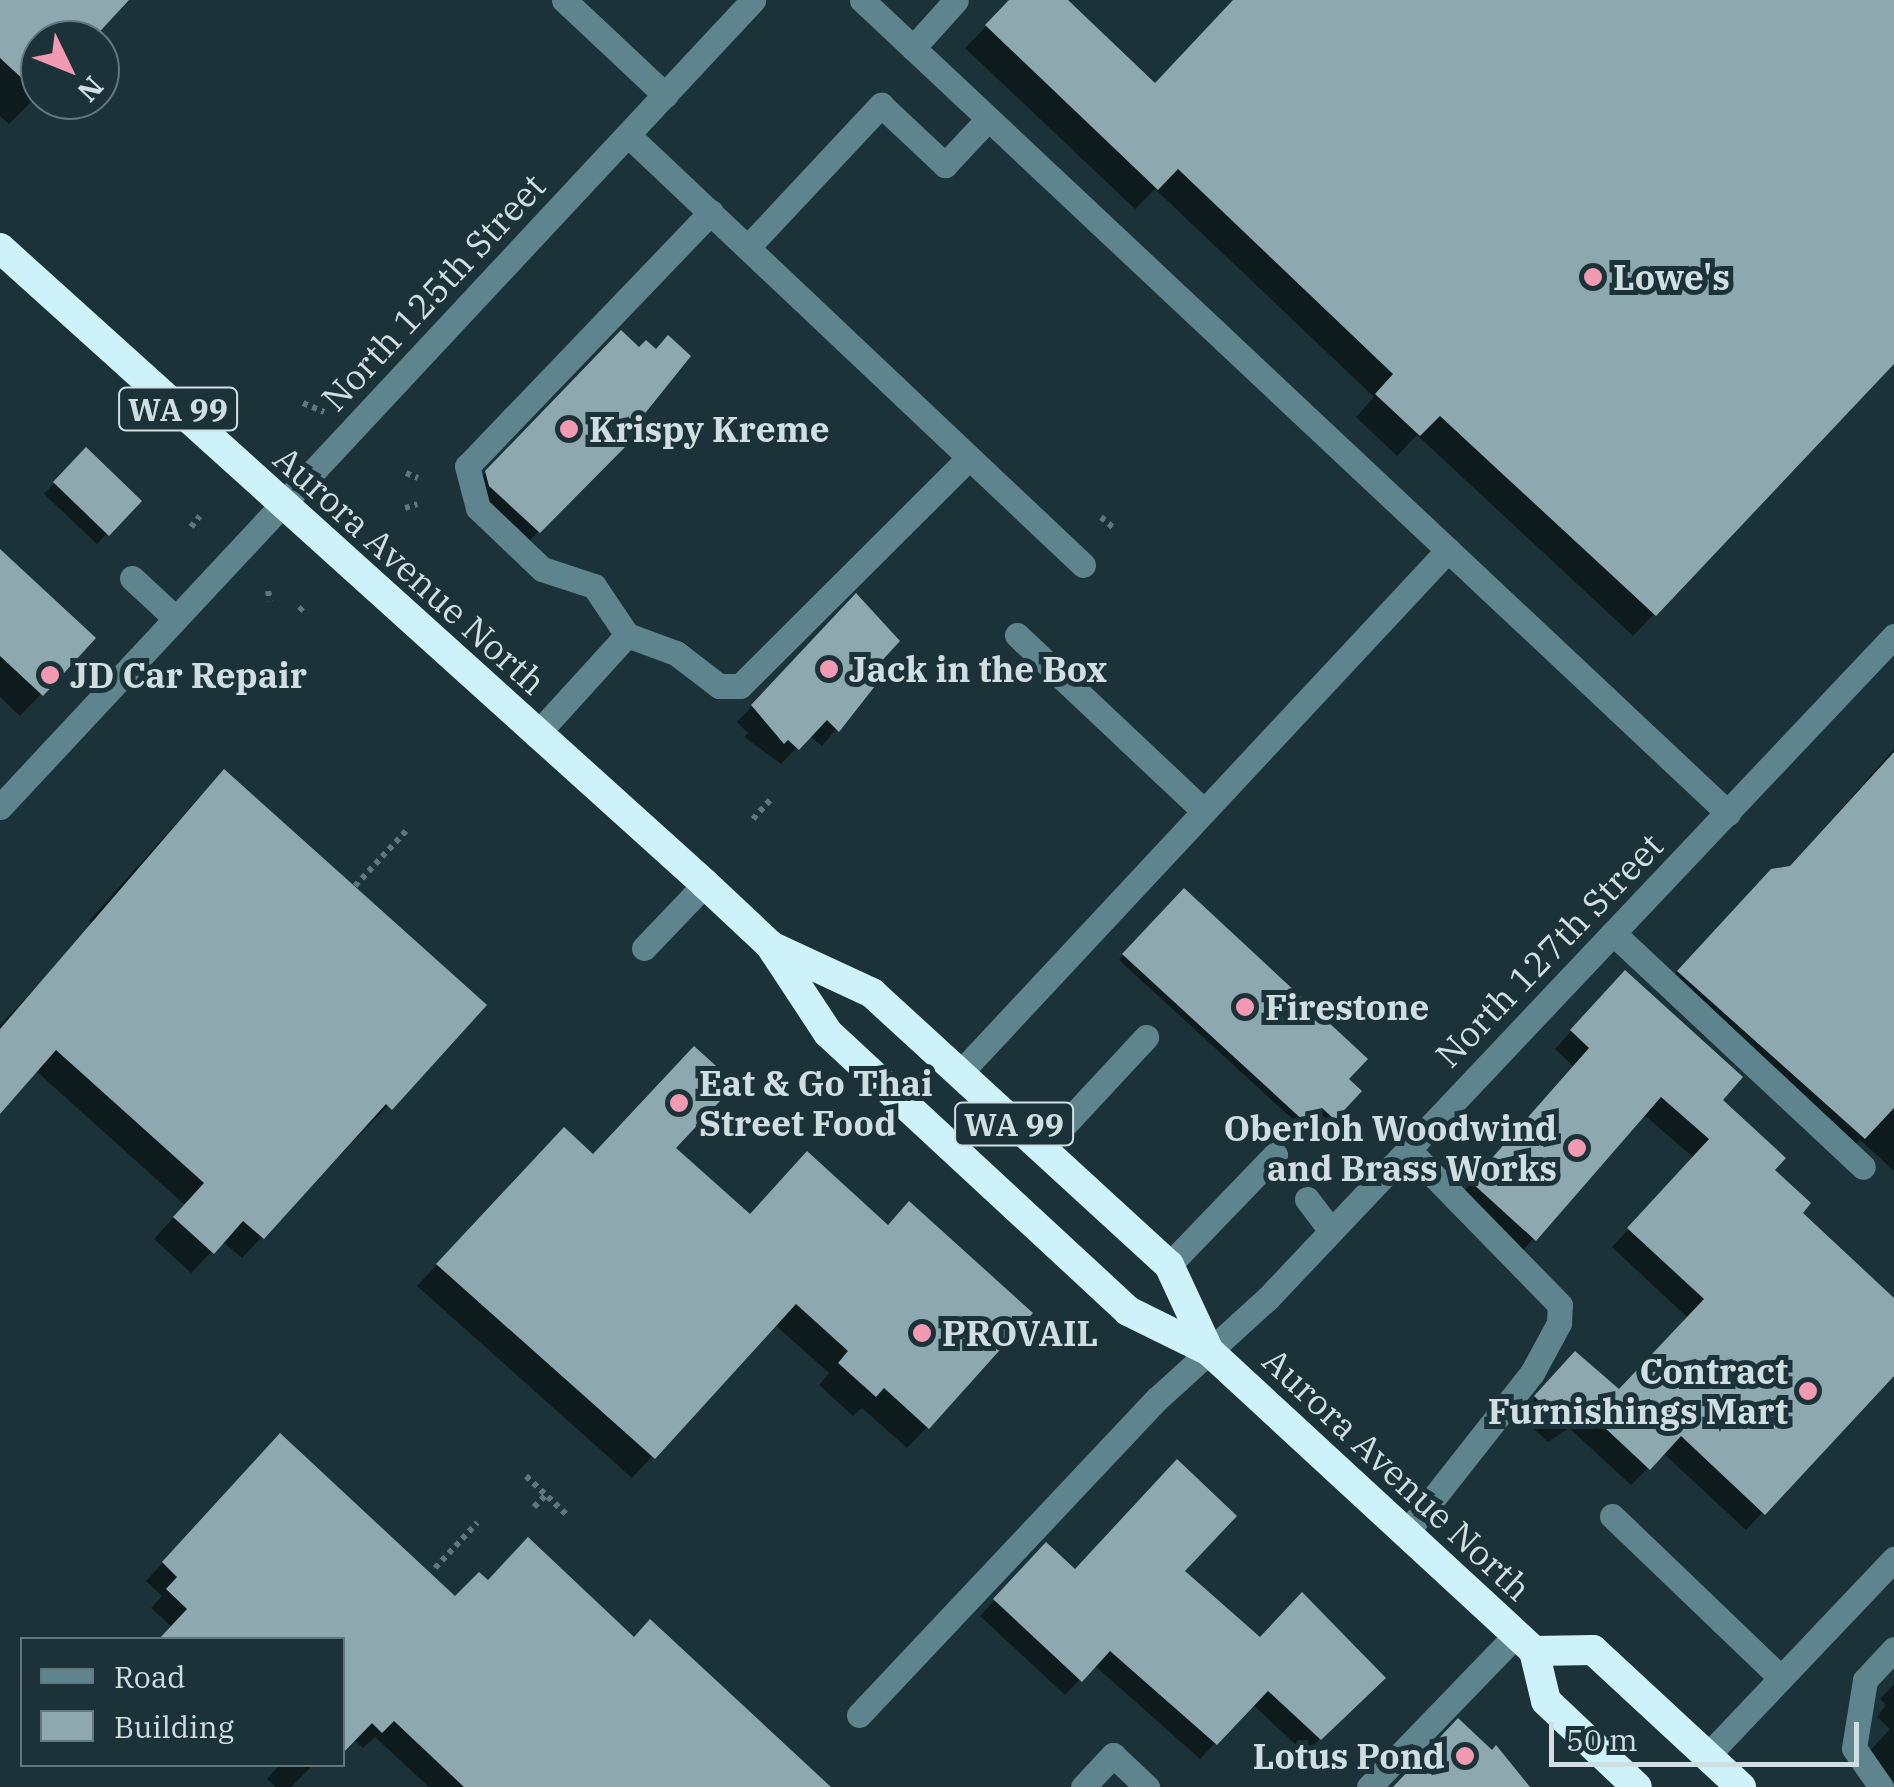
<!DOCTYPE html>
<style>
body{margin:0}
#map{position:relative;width:1894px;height:1787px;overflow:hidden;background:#1b3338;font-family:"IBM Plex Serif",serif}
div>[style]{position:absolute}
.shadow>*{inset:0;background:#0007}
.building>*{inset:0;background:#8da9af}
.path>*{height:6px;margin-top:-3px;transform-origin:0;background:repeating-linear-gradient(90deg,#61767a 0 5px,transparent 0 10px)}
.minor>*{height:25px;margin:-12.5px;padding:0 12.5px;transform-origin:12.5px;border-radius:12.5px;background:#5e858d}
.highway>*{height:30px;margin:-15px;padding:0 15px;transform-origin:15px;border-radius:15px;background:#cdf2fa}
.dots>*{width:28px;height:28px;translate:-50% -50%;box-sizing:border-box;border:5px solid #1b3338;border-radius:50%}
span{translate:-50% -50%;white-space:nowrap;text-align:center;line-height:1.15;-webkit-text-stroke:10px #1b3338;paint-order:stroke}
.shield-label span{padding:2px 8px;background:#1b3338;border:2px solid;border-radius:8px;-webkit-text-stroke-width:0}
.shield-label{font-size:32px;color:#d0dee1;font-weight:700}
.poi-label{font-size:35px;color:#d0dee1;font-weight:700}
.left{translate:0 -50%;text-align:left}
.right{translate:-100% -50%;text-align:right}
.street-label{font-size:35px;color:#d0dee1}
.legend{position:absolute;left:20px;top:1637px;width:325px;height:130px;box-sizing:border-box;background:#1b3338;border:2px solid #63777c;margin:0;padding:12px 18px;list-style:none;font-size:30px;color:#d0dee1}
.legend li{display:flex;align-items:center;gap:20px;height:50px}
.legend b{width:50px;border:2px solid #63777c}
.north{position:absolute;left:20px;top:20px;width:100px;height:100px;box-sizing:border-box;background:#1b3338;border:2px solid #63777c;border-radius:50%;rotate:133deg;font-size:28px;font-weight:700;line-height:40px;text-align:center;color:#d0dee1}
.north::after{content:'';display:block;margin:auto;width:35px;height:45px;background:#f19ab1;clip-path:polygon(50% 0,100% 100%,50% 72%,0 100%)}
.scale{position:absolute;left:1549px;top:1722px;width:310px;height:45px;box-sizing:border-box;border:5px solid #d0dee1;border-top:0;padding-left:12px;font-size:30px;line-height:35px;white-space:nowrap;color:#d0dee1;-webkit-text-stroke:8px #1b3338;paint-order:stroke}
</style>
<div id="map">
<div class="shadow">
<div style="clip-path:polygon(0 0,126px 0,89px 40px,40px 40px,40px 93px,9px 124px,0 116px)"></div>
<div style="clip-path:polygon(1012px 0,1064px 0,1154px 86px,1235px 0,1892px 0,1894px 360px,1633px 636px,1417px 435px,1397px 456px,1356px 417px,1374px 397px,1155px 189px,1135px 209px,965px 48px)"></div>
<div style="clip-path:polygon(621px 333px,639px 350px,688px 356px,602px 468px,523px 547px,470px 489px)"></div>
<div style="clip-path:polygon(86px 451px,139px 501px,97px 544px,44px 494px)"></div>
<div style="clip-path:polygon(0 552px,93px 639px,20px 716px,0 697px)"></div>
<div style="clip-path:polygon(841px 612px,863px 678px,872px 686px,822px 746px,809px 735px,781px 764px,744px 737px,748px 733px,737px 722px)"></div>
<div style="clip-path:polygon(1894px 749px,1894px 1171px,1860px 1140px,1842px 1158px,1658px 993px,1750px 893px,1788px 869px)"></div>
<div style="clip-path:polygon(203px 793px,483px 1006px,242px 1258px,222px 1241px,191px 1273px,154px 1239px,185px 1205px,35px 1070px,0 1110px,0 1025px,94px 926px,89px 921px)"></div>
<div style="clip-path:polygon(1184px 891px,1359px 1091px,1329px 1122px,1316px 1110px,1301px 1127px,1119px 960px)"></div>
<div style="clip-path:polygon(1608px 991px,1719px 1100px,1799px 1213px,1894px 1302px,1894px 1373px,1746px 1530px,1663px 1453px,1631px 1485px,1569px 1428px,1548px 1442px,1519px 1415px,1558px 1371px,1619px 1392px,1688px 1318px,1612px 1247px,1694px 1158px,1643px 1114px,1517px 1257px,1455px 1201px,1574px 1067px,1555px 1049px)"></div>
<div style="clip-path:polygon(672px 1148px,749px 1217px,887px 1227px,927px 1427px,907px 1448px,862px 1408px,853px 1416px,819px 1385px,829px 1373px,774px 1324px,632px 1478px,417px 1286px,543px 1151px,592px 1157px)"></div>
<div style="clip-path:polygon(263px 1453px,455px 1599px,487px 1583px,634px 1639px,827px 1787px,429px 1787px,375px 1737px,363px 1748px,353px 1739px,342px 1640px,172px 1627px,151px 1608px,162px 1596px,146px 1581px)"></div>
<div style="clip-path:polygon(1031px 1561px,1074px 1572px,1182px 1571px,1260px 1640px,1383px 1678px,1305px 1753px,1252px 1704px,1200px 1759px,1094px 1665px,1065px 1695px,980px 1616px)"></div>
<div style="clip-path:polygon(1894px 1684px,1894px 1781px,1866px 1755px,1890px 1729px,1877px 1717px,1886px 1705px,1880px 1699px)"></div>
<div style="clip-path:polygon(280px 1764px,314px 1764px,291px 1787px,276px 1787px,267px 1779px)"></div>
</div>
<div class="building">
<div style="clip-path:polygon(0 0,129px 0,92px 40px,40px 40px,40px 95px,0 58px)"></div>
<div style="clip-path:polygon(1009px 0,1068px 0,1155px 83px,1233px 0,1894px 0,1894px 364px,1656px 616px,1440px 416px,1420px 436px,1375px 394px,1393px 374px,1178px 169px,1158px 190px,985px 25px)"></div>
<div style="clip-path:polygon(621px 330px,639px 347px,646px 340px,656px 349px,668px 335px,691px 356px,630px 432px,635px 437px,540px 533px,489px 486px,485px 471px)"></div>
<div style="clip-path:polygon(86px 447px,142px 501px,109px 536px,53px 482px)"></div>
<div style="clip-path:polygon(0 549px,96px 638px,43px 696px,0 656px)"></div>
<div style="clip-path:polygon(856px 593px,900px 641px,866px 678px,875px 686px,839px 732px,827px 720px,799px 750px,788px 740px,784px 744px,751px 705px)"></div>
<div style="clip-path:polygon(1894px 752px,1894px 1108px,1865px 1139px,1677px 971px,1771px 869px,1790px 866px)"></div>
<div style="clip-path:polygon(224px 769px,487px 1005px,392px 1110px,386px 1104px,264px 1239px,243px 1221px,214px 1254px,173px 1217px,204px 1183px,56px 1050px,0 1114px,0 1029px)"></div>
<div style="clip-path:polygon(1184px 888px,1368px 1059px,1349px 1079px,1362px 1091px,1335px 1120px,1322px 1108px,1307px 1124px,1122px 954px)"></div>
<div style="clip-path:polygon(1625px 970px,1743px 1077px,1723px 1100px,1786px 1158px,1775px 1170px,1811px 1203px,1803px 1213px,1894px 1298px,1894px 1376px,1765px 1515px,1681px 1436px,1650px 1470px,1588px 1412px,1566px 1426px,1534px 1396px,1575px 1351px,1619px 1389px,1704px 1299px,1627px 1228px,1709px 1139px,1661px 1097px,1536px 1241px,1471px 1182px,1589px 1048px,1570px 1030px)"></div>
<div style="clip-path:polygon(694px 1046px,736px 1084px,676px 1148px,750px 1214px,807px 1151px,888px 1225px,909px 1201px,1033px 1313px,929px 1429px,884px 1388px,876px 1397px,838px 1363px,848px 1351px,796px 1304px,655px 1459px,436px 1264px,564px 1127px,593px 1154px)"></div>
<div style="clip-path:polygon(280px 1433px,455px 1596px,479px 1572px,488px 1580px,528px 1537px,634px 1637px,650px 1619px,831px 1787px,464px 1787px,394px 1721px,382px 1733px,372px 1723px,342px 1754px,342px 1640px,158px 1640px,187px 1609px,166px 1589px,177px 1577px,162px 1562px)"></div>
<div style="clip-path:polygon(1177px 1459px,1237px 1516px,1185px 1571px,1260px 1637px,1302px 1592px,1386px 1678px,1321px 1740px,1268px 1691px,1217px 1745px,1110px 1651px,1082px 1682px,993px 1599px,1046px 1542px,1075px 1569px)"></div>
<div style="clip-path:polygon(1458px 1718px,1492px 1750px,1496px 1745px,1530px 1787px,1393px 1787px)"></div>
</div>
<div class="path">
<div style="left:303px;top:403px;width:23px;rotate:23deg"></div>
<div style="left:406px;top:473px;width:13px;rotate:23deg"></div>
<div style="left:405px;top:508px;width:13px;rotate:-18deg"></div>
<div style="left:1101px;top:517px;width:20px;rotate:41deg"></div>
<div style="left:191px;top:527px;width:14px;rotate:-51deg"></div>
<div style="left:268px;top:591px;width:10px;rotate:79deg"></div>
<div style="left:299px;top:611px;width:10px;rotate:-45deg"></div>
<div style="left:753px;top:819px;width:27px;rotate:-48deg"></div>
<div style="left:355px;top:886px;width:75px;rotate:-47.2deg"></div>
<div style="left:526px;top:1476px;width:58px;rotate:43.6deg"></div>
<div style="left:534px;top:1507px;width:17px;rotate:-45deg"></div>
<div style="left:435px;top:1568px;width:62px;rotate:-47deg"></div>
</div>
<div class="minor">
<div style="left:564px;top:0;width:139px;rotate:43.2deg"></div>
<div style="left:862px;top:0;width:1188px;rotate:43.19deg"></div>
<div style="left:913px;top:48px;width:64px;rotate:-48.1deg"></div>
<div style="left:628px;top:135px;width:626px;rotate:43.38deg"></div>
<div style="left:711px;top:212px;width:352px;rotate:133.8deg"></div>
<div style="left:467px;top:466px;width:43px;rotate:75.3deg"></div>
<div style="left:478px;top:508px;width:88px;rotate:43.6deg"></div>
<div style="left:542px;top:569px;width:55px;rotate:18.1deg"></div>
<div style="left:594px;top:586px;width:59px;rotate:56deg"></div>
<div style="left:627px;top:635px;width:52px;rotate:20.2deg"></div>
<div style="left:676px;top:653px;width:54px;rotate:37.5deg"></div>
<div style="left:719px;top:686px;width:21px"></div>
<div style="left:740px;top:686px;width:322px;rotate:-44.9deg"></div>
<div style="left:748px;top:247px;width:195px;rotate:-46.9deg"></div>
<div style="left:881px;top:105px;width:88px;rotate:43.2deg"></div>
<div style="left:945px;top:165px;width:63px;rotate:-46.9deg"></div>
<div style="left:132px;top:578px;width:59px;rotate:42.9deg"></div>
<div style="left:1017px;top:635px;width:257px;rotate:43.3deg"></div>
<div style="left:536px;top:735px;width:135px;rotate:-47.7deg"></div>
<div style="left:0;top:807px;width:1104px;rotate:-46.98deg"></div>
<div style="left:1613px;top:933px;width:342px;rotate:43.1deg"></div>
<div style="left:644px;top:948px;width:88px;rotate:-46.4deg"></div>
<div style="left:959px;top:1074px;width:717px;rotate:-46.98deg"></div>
<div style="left:1042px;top:1149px;width:153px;rotate:-47.1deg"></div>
<div style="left:1307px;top:1199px;width:39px;rotate:53deg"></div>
<div style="left:1169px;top:1265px;width:153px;rotate:-46.1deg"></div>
<div style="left:1612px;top:1516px;width:234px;rotate:43.8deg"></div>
<div style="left:1406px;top:1533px;width:204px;rotate:-51.8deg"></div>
<div style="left:1532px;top:1373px;width:57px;rotate:-61.6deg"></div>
<div style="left:1559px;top:1323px;width:18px;rotate:-87deg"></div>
<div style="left:1560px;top:1305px;width:218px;rotate:-134.3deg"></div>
<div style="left:859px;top:1715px;width:436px;rotate:-46.7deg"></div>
<div style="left:1158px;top:1398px;width:149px;rotate:-42.3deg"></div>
<div style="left:1268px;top:1298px;width:911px;rotate:-46.6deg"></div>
<div style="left:1707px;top:1756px;width:272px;rotate:-46.5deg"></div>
<div style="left:1083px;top:1787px;width:44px;rotate:-46.8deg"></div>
<div style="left:1113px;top:1755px;width:47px;rotate:43.3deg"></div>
<div style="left:1369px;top:1787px;width:211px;rotate:-46deg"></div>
<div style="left:1881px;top:1787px;width:47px;rotate:-124.7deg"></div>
<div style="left:1854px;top:1748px;width:69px;rotate:-80.8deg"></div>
<div style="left:1865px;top:1680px;width:42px;rotate:-46.9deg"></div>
</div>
<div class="highway">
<div style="left:0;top:248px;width:949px;rotate:42.05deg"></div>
<div style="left:705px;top:884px;width:89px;rotate:43.2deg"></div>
<div style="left:770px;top:945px;width:105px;rotate:56.6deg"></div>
<div style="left:828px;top:1033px;width:409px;rotate:42.8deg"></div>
<div style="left:1128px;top:1311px;width:90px;rotate:26.3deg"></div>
<div style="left:1209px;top:1351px;width:442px;rotate:42.7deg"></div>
<div style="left:1534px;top:1651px;width:51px;rotate:76.5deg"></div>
<div style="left:1546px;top:1701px;width:125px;rotate:43.4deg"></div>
<div style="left:773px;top:947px;width:109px;rotate:24.9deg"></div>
<div style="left:872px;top:993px;width:403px;rotate:42.5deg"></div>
<div style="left:1169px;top:1265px;width:95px;rotate:65.1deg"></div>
<div style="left:1534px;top:1651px;width:59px;rotate:-1deg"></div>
<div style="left:1593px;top:1650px;width:202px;rotate:42.8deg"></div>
</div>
<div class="dots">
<div style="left:1593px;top:277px;background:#f19ab1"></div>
<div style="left:569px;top:429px;background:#f19ab1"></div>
<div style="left:829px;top:669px;background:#f19ab1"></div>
<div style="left:50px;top:675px;background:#f19ab1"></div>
<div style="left:1245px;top:1007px;background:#f19ab1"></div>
<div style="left:679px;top:1103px;background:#f19ab1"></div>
<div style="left:1577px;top:1148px;background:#f19ab1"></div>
<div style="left:922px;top:1333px;background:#f19ab1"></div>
<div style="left:1808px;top:1391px;background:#f19ab1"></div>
<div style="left:1465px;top:1756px;background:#f19ab1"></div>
</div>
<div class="shield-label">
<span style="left:178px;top:409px">WA 99</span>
<span style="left:1014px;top:1124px">WA 99</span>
</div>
<div class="poi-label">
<span class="left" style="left:1613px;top:277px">Lowe's</span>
<span class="left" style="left:589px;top:429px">Krispy Kreme</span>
<span class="left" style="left:849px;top:669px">Jack in the Box</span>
<span class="left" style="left:70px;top:675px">JD Car Repair</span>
<span class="left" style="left:1265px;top:1007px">Firestone</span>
<span class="left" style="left:699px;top:1103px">Eat &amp; Go Thai<br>Street Food</span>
<span class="right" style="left:1557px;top:1148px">Oberloh Woodwind<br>and Brass Works</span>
<span class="left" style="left:942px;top:1333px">PROVAIL</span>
<span class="right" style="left:1788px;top:1391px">Contract<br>Furnishings Mart</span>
<span class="right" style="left:1445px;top:1756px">Lotus Pond</span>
</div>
<div class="street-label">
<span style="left:433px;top:292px;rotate:-47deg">North 125th Street</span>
<span style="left:410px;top:570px;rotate:42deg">Aurora Avenue North</span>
<span style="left:1549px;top:950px;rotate:-46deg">North 127th Street</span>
<span style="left:1397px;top:1474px;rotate:43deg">Aurora Avenue North</span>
</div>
<ul class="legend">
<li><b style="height:12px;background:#5e858d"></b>Road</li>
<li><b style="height:28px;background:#8da9af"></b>Building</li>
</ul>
<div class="north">N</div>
<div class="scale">50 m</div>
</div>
